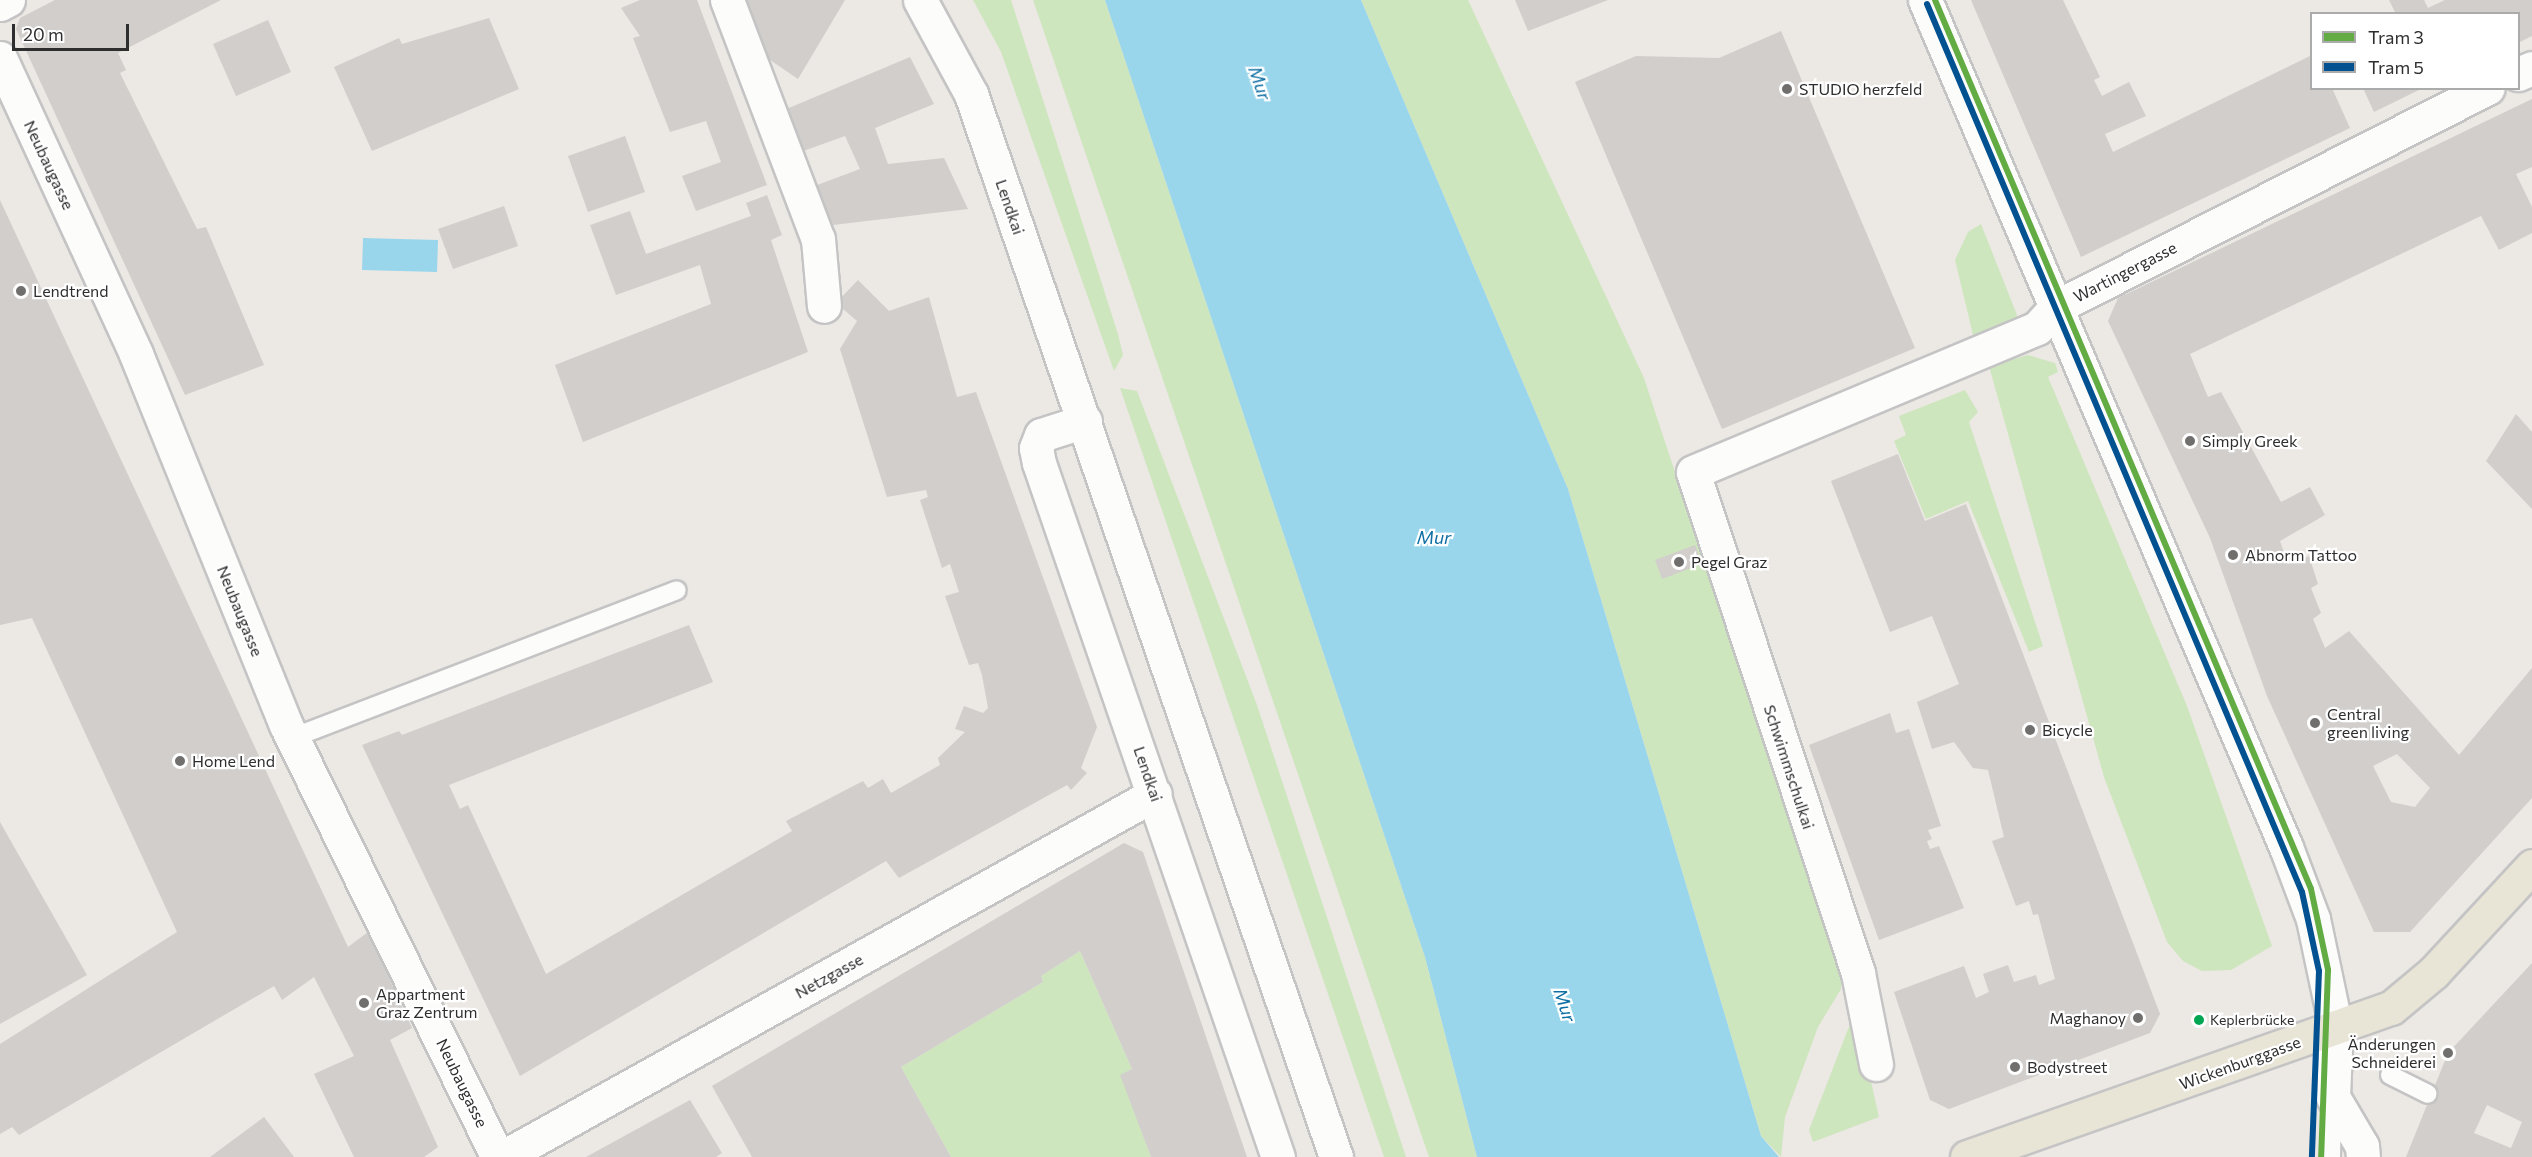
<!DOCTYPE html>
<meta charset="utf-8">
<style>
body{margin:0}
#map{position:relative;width:2532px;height:1157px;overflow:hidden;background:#ece8e4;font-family:Commissioner,sans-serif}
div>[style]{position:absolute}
.green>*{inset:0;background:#cee6be}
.water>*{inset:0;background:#99d6ec}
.building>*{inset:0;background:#d1cecb}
.roads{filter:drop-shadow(2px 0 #c5c4c5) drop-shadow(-2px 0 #c5c4c5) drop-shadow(0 2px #c5c4c5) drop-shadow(0 -2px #c5c4c5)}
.service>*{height:18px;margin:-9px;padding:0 9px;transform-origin:9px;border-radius:9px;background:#fcfcfb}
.minor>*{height:33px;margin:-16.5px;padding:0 16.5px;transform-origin:16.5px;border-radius:16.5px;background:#fcfcfb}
.secondary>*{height:33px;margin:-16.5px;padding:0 16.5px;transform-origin:16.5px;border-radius:16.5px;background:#fcfcfb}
.primary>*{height:33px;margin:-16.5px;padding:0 16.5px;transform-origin:16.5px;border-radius:16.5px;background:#e8e4d6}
.tram-1>*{height:6px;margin:-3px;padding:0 3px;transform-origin:3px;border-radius:3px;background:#62ac43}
.tram-2>*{height:6px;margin:-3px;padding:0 3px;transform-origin:3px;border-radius:3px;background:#025191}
.dots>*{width:16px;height:16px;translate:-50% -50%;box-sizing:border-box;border:3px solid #fff;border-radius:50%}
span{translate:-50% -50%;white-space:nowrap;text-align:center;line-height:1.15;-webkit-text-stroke:4.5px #fff;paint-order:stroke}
.bus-label{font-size:14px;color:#2e2e2e}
.left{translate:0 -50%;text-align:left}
.poi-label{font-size:16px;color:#2e2e2e}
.right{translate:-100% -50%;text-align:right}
.street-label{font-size:16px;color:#2e2e2e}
.water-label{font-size:18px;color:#0d6fa3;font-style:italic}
.legend{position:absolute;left:2310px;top:12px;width:210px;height:78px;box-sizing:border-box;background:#fff;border:2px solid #ababab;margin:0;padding:8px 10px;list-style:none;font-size:18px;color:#2e2e2e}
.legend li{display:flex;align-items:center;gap:12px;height:30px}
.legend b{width:30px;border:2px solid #ababab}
.scale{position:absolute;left:12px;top:24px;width:117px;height:27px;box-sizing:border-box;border:3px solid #2e2e2e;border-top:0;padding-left:8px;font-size:18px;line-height:21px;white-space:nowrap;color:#2e2e2e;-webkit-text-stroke:4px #fff;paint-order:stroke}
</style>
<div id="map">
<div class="green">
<div style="clip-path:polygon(973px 0,1011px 0,1118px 334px,1123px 355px,1114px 371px,1001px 52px)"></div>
<div style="clip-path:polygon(1033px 0,1105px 0,1425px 957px,1477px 1157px,1429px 1157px)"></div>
<div style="clip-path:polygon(1361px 0,1468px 0,1644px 378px,1796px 840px,1842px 961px,1841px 989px,1818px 1027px,1785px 1117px,1781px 1157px,1761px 1136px,1568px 489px)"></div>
<div style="clip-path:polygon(1981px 224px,2017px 315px,2015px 324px,1975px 343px,1955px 260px,1968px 232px)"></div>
<div style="clip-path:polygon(2028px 355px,2055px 363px,2058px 372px,2048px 377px,2187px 706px,2272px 946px,2231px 970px,2202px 971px,2183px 961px,2167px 942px,2104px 777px,1989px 366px)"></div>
<div style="clip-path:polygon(1120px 388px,1137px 391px,1257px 705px,1406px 1157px,1384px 1157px)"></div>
<div style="clip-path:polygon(1965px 390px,1978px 412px,1969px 422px,2043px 646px,2029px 652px,1968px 501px,1926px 519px,1894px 441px,1906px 435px,1899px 416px)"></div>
<div style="clip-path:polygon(1080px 951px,1132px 1069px,1121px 1075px,1151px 1157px,951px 1157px,901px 1067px,1043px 982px,1041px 976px)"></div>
<div style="clip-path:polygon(1855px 1011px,1879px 1117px,1813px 1142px,1809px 1130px)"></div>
</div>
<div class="water">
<div style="clip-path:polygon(1105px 0,1361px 0,1568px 489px,1761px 1136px,1779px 1157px,1477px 1157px,1425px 957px)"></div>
<div style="clip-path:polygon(363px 238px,438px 240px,437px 272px,362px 270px)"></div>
</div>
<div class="building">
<div style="clip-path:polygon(55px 0,221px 0,118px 53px,126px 70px,120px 73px,197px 229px,206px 227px,264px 365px,185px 395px,16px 29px,20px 18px)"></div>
<div style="clip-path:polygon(640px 0,697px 0,767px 185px,696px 211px,682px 176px,721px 162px,706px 121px,670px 132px,633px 38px,640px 36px,621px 8px)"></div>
<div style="clip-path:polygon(736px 0,845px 0,798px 79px,754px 49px)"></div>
<div style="clip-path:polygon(1515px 0,1608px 0,1528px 31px)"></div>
<div style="clip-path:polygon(1971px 0,2063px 0,2100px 77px,2094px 80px,2102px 96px,2129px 82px,2146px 116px,2105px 134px,2113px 152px,2312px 55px,2312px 88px,2332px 88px,2350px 128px,2081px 257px)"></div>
<div style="clip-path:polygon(2389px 0,2424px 0,2428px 8px,2445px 0,2532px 0,2532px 36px,2518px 43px,2518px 14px,2396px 14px)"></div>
<div style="clip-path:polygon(489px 18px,519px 89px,372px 151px,334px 67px,399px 38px,402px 44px)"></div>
<div style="clip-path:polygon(268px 20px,291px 72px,236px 96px,213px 44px)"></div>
<div style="clip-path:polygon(1781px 31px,1915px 348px,1722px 429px,1575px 82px,1636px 56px,1719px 58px)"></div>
<div style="clip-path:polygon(910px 57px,934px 104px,875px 128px,888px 164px,944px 158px,968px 209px,833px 225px,812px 187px,860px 169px,845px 136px,795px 154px,777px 113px)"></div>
<div style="clip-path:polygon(2363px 88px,2423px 88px,2374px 112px)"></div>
<div style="clip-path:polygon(evenodd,2532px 99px,2532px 167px,2516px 174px,2532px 207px,2532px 233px,2499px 250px,2481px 216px,2190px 354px,2208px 397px,2221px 392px,2281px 502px,2310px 487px,2325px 515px,2280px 541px,2288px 564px,2309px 556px,2318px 584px,2311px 588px,2321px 613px,2313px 619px,2325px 648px,2349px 631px,2459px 755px,2532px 668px,2532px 798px,2410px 932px,2374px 932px,2267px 696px,2210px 538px,2108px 321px,2118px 298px,2532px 99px,2397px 754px,2430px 788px,2415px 807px,2391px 802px,2373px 766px,2397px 754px)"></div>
<div style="clip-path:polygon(625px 136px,645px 192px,588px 212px,568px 156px)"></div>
<div style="clip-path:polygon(767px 195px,782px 235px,771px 240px,808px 352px,583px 442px,555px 365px,711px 304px,700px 265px,616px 295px,590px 225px,630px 211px,646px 254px,751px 216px,746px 203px)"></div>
<div style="clip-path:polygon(0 200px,348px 947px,368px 932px,412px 1028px,390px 1040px,438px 1147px,424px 1157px,354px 1157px,314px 1074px,354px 1056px,314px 977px,282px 1000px,274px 986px,19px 1135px,12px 1127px,0 1134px,0 1044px,177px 932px,32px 618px,0 625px)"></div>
<div style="clip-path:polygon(504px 206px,518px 246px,453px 269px,438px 229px)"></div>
<div style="clip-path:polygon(858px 280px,889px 311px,929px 297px,957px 397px,976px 392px,1097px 727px,1081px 768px,1087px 773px,1071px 790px,1067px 785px,899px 878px,886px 861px,520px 1076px,362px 745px,399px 731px,402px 735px,689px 625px,713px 682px,449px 785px,460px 809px,468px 805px,546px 974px,792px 831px,786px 821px,863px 781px,868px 788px,883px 779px,891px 793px,940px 765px,938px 758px,965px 732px,955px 729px,964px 706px,983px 713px,988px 708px,982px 675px,978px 663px,969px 665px,945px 596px,959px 592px,950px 564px,942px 568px,920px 500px,928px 497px,926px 490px,887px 497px,840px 349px,857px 321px,836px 303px)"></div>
<div style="clip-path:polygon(2516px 414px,2532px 432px,2532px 509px,2486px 461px)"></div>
<div style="clip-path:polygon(1898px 454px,1925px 521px,1966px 504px,2160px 1014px,2150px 1033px,1949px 1109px,1930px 1100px,1894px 992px,1964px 966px,1976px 998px,1989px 992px,1983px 974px,2008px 965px,2014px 982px,2036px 975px,2039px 985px,2055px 979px,2038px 914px,2033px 915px,2029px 901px,2016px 906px,1992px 841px,2004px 837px,1988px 770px,1973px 768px,1954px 742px,1932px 749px,1917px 702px,1959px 684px,1932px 616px,1890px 632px,1831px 481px)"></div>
<div style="clip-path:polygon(1695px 545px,1702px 564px,1662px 579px,1655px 560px)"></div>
<div style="clip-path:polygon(1890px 713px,1896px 733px,1909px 729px,1941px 826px,1928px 830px,1932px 839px,1927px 841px,1930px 849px,1939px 846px,1964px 908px,1879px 940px,1809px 745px)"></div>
<div style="clip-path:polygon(0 822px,87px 975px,0 1024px)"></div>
<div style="clip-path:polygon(1124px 843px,1143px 852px,1247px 1157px,1151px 1157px,1120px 1075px,1132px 1069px,1080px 951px,1041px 976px,1043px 982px,901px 1067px,951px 1157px,752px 1157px,712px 1086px)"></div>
<div style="clip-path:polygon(evenodd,2532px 963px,2532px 1157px,2406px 1157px,2448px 1053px,2532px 963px,2487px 1105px,2522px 1122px,2511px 1148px,2474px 1133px,2487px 1105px)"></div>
<div style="clip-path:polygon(690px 1100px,722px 1153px,716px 1157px,586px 1157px)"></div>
<div style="clip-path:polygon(264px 1117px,294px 1157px,210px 1157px)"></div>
</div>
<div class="roads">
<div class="service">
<div style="left:292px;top:738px;width:412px;rotate:-21deg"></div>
<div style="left:2390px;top:1075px;width:42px;rotate:26.6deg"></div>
<div style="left:2331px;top:1157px;width:53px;rotate:-88.9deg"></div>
</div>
<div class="minor">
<div style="left:727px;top:0;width:256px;rotate:69.2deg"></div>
<div style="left:818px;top:239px;width:67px;rotate:84.9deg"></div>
<div style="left:0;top:4px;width:9px;rotate:-27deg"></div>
<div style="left:0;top:58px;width:326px;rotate:65.3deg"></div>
<div style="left:136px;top:354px;width:400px;rotate:68deg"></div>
<div style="left:286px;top:725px;width:481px;rotate:63.9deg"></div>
<div style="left:2518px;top:74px;width:15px;rotate:-23deg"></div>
<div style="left:1085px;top:421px;width:46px;rotate:162.3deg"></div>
<div style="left:1041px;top:435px;width:14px;rotate:111deg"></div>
<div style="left:1036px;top:448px;width:15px;rotate:79deg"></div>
<div style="left:1039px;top:463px;width:734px;rotate:71deg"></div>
<div style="left:2336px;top:1028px;width:69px;rotate:92.5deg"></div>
<div style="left:2333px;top:1097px;width:57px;rotate:59.4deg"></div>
<div style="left:2362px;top:1146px;width:11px;rotate:85deg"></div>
<div style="left:1876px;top:1064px;width:93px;rotate:-101.2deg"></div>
<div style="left:1858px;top:973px;width:527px;rotate:-108.23deg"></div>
<div style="left:1693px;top:472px;width:373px;rotate:-22.7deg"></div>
<div style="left:2037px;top:328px;width:28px;rotate:-48deg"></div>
<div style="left:2056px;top:307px;width:484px;rotate:-26.9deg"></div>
<div style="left:503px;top:1157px;width:746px;rotate:-29.11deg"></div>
</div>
<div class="secondary">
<div style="left:920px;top:0;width:107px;rotate:61.5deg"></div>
<div style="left:971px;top:94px;width:1124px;rotate:71.05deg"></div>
<div style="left:1925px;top:0;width:921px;rotate:66.92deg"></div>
<div style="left:2286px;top:847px;width:77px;rotate:69.4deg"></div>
<div style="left:2313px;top:919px;width:111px;rotate:78.1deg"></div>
</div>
<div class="primary">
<div style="left:1967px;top:1157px;width:449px;rotate:-19.4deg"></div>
<div style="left:2391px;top:1008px;width:55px;rotate:-39.8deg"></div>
<div style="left:2433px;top:973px;width:146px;rotate:-47.2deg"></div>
</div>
</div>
<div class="tram-1">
<div style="left:1935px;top:0;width:965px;rotate:67.07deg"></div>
<div style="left:2311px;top:889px;width:83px;rotate:78.1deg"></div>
<div style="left:2328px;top:970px;width:187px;rotate:92.1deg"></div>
</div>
<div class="tram-2">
<div style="left:1927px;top:4px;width:964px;rotate:67.11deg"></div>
<div style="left:2302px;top:892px;width:81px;rotate:77.9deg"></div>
<div style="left:2319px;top:971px;width:186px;rotate:92.2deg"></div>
</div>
<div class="dots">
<div style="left:1787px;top:89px;background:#706f6e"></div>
<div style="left:21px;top:291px;background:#706f6e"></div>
<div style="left:2190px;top:441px;background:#706f6e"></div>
<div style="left:2233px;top:555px;background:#706f6e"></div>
<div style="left:1679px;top:562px;background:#706f6e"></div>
<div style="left:2315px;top:723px;background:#706f6e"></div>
<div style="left:2030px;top:730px;background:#706f6e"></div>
<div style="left:180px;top:761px;background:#706f6e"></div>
<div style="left:364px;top:1003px;background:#706f6e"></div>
<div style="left:2138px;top:1018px;background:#706f6e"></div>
<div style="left:2199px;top:1020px;background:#00a651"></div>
<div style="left:2448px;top:1053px;background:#706f6e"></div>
<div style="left:2015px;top:1067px;background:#706f6e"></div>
</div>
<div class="bus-label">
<span class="left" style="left:2210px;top:1020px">Keplerbrücke</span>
</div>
<div class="poi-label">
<span class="left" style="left:1799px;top:89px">STUDIO herzfeld</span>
<span class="left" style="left:33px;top:291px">Lendtrend</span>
<span class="left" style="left:2202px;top:441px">Simply Greek</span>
<span class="left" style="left:2245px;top:555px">Abnorm Tattoo</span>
<span class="left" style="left:1691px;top:562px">Pegel Graz</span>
<span class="left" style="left:2327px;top:723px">Central<br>green living</span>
<span class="left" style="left:2042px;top:730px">Bicycle</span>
<span class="left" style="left:192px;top:761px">Home Lend</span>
<span class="left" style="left:376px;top:1003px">Appartment<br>Graz Zentrum</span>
<span class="right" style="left:2126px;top:1018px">Maghanoy</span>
<span class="right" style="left:2436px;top:1053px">Änderungen<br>Schneiderei</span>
<span class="left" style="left:2027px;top:1067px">Bodystreet</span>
</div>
<div class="street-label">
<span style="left:49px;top:165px;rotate:65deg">Neubaugasse</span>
<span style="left:1010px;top:207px;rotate:71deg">Lendkai</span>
<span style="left:2125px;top:272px;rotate:-27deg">Wartingergasse</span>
<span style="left:240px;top:611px;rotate:68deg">Neubaugasse</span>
<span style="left:1789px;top:767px;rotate:72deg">Schwimmschulkai</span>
<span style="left:1148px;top:774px;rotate:71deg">Lendkai</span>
<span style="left:829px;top:976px;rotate:-29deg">Netzgasse</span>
<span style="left:2240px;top:1063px;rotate:-20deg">Wickenburggasse</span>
<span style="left:462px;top:1083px;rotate:64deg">Neubaugasse</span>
</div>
<div class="water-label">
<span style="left:1260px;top:83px;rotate:71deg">Mur</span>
<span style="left:1434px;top:537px">Mur</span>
<span style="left:1565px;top:1005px;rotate:72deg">Mur</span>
</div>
<ul class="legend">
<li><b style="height:8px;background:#62ac43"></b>Tram 3</li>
<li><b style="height:8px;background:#025191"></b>Tram 5</li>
</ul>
<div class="scale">20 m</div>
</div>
